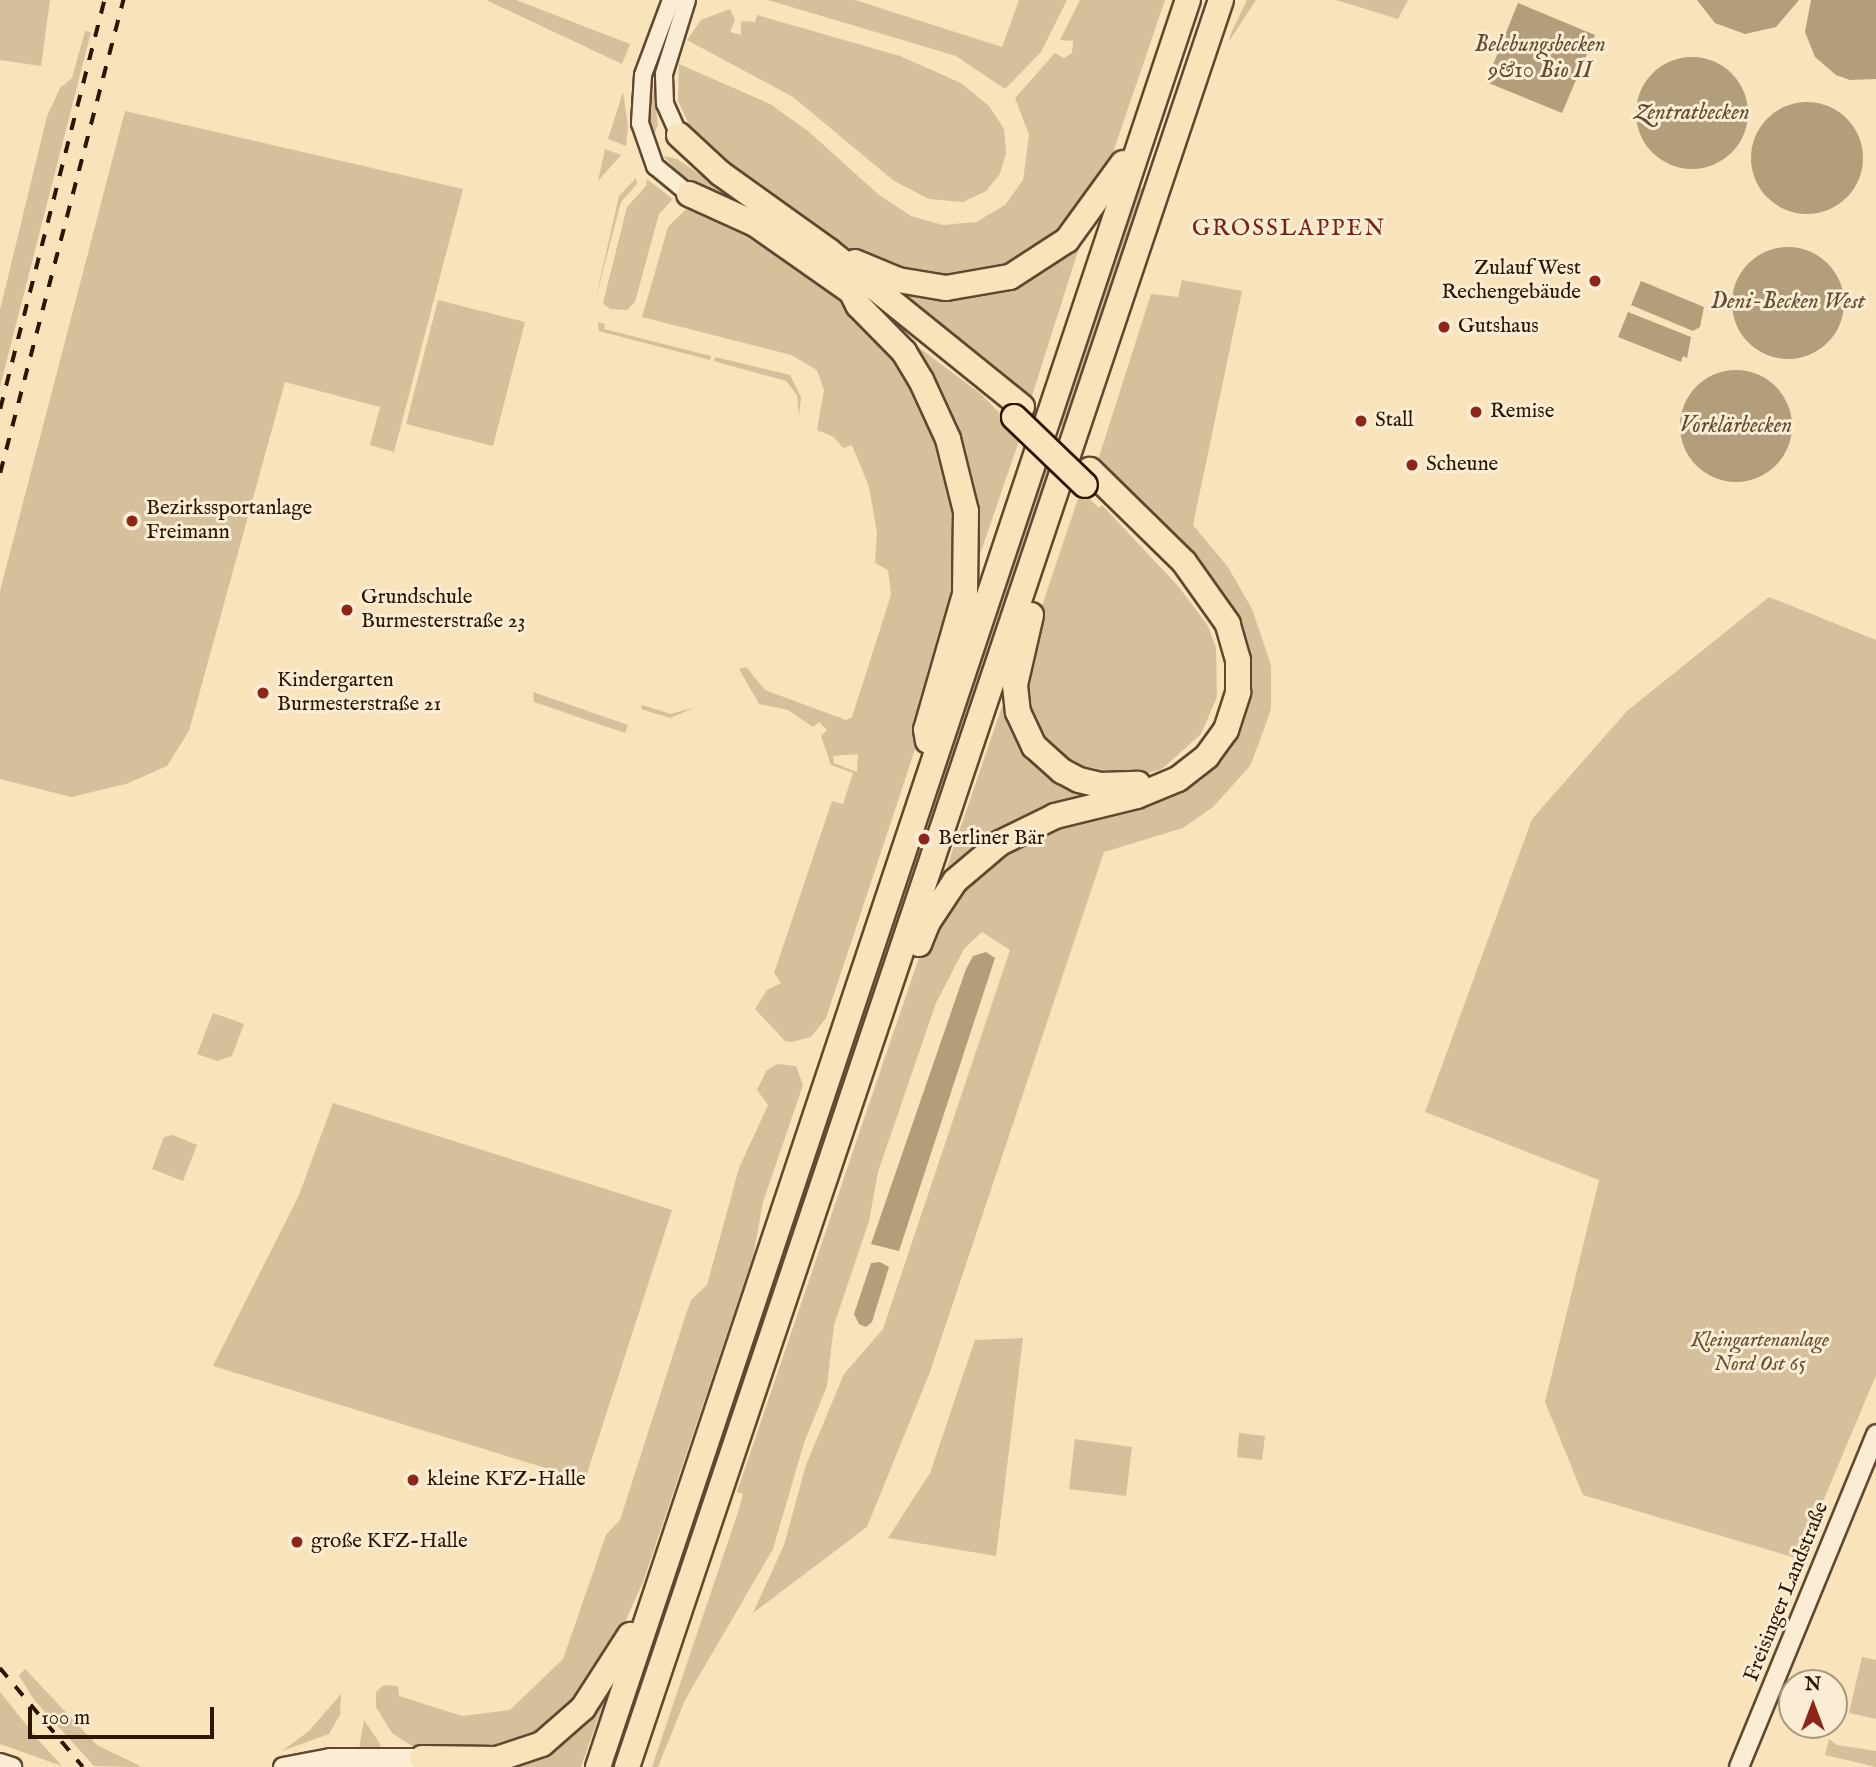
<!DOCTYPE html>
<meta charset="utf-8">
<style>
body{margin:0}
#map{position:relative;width:1876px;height:1767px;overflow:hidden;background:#f8e3bb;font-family:"IM FELL English",serif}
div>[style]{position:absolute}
.green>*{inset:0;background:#d5c09b}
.water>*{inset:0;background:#b39d7b}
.round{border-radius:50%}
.roads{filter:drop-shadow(2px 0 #5f482f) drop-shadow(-2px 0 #5f482f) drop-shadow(0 2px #5f482f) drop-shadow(0 -2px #5f482f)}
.tertiary>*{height:16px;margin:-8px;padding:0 8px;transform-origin:8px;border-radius:8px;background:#faedd3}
.secondary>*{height:18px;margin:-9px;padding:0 9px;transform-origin:9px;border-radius:9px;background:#faedd3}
.motorway>*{height:24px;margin:-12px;padding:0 12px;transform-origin:12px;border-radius:12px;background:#f8e3bb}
.rail>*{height:3.5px;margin-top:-1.75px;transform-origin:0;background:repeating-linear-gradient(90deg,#2c1400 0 12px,transparent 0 24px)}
.bridges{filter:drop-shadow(2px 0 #2c1400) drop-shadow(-2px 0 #2c1400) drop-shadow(0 2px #2c1400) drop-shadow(0 -2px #2c1400)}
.motorway-bridge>*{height:24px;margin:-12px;padding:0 12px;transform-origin:12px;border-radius:12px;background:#f8e3bb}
.dots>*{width:19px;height:19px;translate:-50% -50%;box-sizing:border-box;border:4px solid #faedd3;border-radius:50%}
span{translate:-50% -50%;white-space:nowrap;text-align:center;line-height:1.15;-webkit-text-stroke:6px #faedd3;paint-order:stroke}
.poi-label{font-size:21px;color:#2c1400}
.right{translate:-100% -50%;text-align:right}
.left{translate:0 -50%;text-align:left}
.park-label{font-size:21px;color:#675036;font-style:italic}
.street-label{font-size:21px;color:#2c1400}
.water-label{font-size:23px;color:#624b31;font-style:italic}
.neighbourhood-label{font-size:23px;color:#7a1f14;letter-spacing:2px}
.north{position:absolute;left:1778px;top:1669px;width:70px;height:70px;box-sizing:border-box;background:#faedd3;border:2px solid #a8967f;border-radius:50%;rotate:0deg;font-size:19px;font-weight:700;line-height:28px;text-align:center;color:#2c1400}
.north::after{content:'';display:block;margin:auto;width:24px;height:32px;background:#8f2418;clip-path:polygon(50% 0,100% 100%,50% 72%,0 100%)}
.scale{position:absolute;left:28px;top:1707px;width:186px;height:32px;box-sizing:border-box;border:4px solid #2c1400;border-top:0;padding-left:9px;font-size:21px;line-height:24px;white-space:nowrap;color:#2c1400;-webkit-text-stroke:5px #faedd3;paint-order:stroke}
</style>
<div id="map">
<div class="green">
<div style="clip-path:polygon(0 0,50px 0,41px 66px,0 60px)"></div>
<div style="clip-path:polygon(486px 0,516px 0,630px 44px,622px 64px)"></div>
<div style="clip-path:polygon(768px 0,855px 0,1002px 47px,1019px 0,1067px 0,1041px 52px,1005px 89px,956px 56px)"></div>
<div style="clip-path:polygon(1080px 0,1165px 0,1106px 173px,1077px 219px,1015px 267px,923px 280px,858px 255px,708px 148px,692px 131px,678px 101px,679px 64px,770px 104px,808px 131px,879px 195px,911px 216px,943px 225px,976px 222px,1005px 205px,1023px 180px,1029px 135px,1015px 98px,1055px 53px,1064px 58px,1072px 53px,1073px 41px,1060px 40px)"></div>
<div style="clip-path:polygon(1247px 0,1256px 0,1228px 43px,1232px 31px)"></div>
<div style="clip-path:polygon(1336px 0,1408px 0,1398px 19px)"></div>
<div style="clip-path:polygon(730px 9px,735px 20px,730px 32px,741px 35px,741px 21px,755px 22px,757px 15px,900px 56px,961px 83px,989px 106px,1004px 129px,1006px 153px,1000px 174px,986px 191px,963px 202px,929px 199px,894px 181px,793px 97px,687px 40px,701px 20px)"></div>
<div style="clip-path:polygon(85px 31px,91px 32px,0 387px,0 310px,47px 116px,60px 88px,72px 78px)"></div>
<div style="clip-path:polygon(651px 72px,658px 124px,653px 139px,645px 114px)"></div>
<div style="clip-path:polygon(623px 92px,628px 126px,626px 146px,608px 139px)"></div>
<div style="clip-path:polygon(125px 111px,463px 189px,394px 452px,370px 445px,380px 407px,285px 382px,189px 731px,167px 766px,126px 784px,71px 797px,0 779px,0 591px)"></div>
<div style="clip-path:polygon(605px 149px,621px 155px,598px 181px)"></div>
<div style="clip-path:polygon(663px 156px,677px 159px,755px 212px,689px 183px)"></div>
<div style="clip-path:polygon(636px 178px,637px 184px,621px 202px,595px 301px,619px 196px)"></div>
<div style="clip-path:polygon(647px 179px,673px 199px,659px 214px,635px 302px,627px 310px,610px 309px,603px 303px,627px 207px,646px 186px)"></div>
<div style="clip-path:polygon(1138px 187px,1145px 189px,1065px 430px,1060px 425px)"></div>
<div style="clip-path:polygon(evenodd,686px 209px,737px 226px,867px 320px,929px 408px,963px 534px,943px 665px,826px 1018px,811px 1037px,792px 1042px,785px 1041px,755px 1009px,767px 990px,781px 983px,774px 973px,832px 801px,843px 804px,853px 773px,831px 765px,821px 736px,827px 730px,819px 722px,813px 727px,788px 710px,759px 704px,739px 669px,746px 667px,765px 690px,846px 720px,852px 717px,891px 595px,888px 570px,875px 563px,877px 533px,869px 487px,852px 445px,843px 448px,834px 437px,817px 430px,824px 390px,817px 370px,791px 355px,642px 317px,668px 227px,686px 209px,858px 754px,857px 772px,834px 763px,833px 756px,858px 754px)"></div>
<div style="clip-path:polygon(1084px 232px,1031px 399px,970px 357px,893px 286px,946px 295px)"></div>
<div style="clip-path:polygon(1182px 280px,1242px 291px,1193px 525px,1228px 567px,1252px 609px,1271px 665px,1271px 709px,1263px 732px,1250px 766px,1213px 807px,1183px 828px,1104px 852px,930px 1372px,867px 1527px,753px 1613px,784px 1545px,806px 1465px,844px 1374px,883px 1329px,1010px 950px,982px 932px,964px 949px,936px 1003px,878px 1172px,869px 1221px,834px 1325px,827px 1386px,804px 1443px,773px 1549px,685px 1700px,658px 1767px,652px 1767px,739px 1509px,743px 1494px,737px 1492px,927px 934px,994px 853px,1208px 761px,1241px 656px,1098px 460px,1151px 294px,1178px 297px)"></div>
<div style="clip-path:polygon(438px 300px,525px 322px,493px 446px,406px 424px)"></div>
<div style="clip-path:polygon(881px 319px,981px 394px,1021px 435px,976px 566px,971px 508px)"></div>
<div style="clip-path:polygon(598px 322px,605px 324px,604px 329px,711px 356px,710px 360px,599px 331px)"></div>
<div style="clip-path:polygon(715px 357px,790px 375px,801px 397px,799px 416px,797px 395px,786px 381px,714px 361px)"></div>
<div style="clip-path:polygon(1048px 459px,1054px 464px,616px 1767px,610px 1767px)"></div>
<div style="clip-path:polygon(1081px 490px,1099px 508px,1102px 505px,1179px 587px,1208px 626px,1216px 648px,1217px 697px,1201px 734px,1162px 769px,1126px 780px,1063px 765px,1025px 715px,1027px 650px)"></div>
<div style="clip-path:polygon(1769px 597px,1876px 640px,1876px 1375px,1799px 1559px,1583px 1495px,1545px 1402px,1599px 1180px,1425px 1112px,1532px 819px,1627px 711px)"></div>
<div style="clip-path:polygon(1009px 686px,1013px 718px,1105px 792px,1065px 808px,940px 887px)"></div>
<div style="clip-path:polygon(533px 692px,628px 725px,625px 733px,534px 702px)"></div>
<div style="clip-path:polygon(642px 705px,671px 714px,696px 707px,670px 718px,641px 709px)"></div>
<div style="clip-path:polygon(213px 1013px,244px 1024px,232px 1056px,217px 1061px,197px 1054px)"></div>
<div style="clip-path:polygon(777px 1064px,796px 1066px,803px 1085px,763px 1202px,753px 1257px,643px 1582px,603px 1670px,543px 1735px,497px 1751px,412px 1746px,392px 1733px,376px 1707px,376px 1692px,384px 1685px,398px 1686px,399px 1696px,462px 1716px,510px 1710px,563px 1659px,606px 1535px,620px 1520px,686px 1314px,691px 1300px,707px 1285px,739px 1168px,768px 1105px,757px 1090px,766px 1071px)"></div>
<div style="clip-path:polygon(333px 1103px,672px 1210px,585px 1480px,213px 1366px,299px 1195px)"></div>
<div style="clip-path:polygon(173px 1135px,197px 1145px,183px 1181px,152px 1169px,164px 1137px)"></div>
<div style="clip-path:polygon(1023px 1338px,996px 1556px,888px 1538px,930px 1473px,975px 1340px)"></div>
<div style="clip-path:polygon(1239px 1433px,1265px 1436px,1262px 1460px,1237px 1457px)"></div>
<div style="clip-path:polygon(1075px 1439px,1132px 1447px,1126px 1496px,1069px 1489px)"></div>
<div style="clip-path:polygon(1862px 1657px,1876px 1660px,1876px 1719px,1849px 1713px)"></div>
<div style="clip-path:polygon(25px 1669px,97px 1745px,142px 1767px,94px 1766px,35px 1701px,19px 1676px)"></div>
<div style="clip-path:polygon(0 1692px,41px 1743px,62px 1766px,0 1744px)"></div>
<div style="clip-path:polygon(607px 1693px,611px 1694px,596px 1740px,592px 1739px,602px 1707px,581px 1767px,509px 1767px)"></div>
<div style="clip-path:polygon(341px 1694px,340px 1715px,329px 1734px,282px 1751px,309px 1731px)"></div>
<div style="clip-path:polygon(364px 1720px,381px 1745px,378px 1749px,359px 1749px)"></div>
<div style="clip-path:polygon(1829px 1739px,1837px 1745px,1876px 1751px,1876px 1767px,1825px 1755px)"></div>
</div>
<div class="water">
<div style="clip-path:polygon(1697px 0,1799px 0,1776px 27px,1745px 34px,1715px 23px)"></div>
<div style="clip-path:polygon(1811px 0,1876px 0,1876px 79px,1850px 80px,1836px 75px,1815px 57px,1805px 32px)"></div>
<div style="clip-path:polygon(1518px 3px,1595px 35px,1562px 113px,1486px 82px)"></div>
<div class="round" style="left:1636px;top:57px;width:112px;height:112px"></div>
<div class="round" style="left:1751px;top:102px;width:112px;height:112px"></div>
<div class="round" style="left:1732px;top:247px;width:112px;height:112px"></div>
<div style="clip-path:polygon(1641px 281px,1704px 307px,1700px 327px,1693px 331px,1631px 305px)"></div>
<div style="clip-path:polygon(1628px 312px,1691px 337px,1687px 358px,1683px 356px,1681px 362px,1618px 337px)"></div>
<div class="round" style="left:1680px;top:370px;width:112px;height:112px"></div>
<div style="clip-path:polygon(986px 952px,995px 958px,899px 1251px,871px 1244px,966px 969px,973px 956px)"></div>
<div style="clip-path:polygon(880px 1262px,889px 1267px,872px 1322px,866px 1327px,859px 1324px,854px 1314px,871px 1263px)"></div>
</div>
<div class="roads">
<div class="tertiary">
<div style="left:671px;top:0;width:80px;rotate:110.5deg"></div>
<div style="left:643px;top:75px;width:48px;rotate:93.6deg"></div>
<div style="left:640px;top:123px;width:46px;rotate:70.8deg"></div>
<div style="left:655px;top:166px;width:44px;rotate:39.5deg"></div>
<div style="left:679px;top:135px;width:34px;rotate:-114deg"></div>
<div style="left:665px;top:104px;width:30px;rotate:-92deg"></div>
<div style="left:664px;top:74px;width:77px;rotate:-72.7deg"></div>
</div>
<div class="secondary">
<div style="left:0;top:1763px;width:13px;rotate:18deg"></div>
<div style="left:283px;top:1767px;width:48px;rotate:-10.8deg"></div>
<div style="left:330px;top:1758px;width:92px"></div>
<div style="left:1739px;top:1767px;width:360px;rotate:-67.6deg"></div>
</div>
<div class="motorway">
<div style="left:679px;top:135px;width:56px;rotate:42.8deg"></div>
<div style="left:720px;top:173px;width:134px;rotate:35.6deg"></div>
<div style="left:829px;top:251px;width:248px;rotate:38.9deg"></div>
<div style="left:689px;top:194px;width:72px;rotate:24.4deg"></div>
<div style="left:755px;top:224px;width:120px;rotate:35.1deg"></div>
<div style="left:855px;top:262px;width:47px;rotate:22.7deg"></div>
<div style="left:898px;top:280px;width:49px;rotate:9.5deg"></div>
<div style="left:946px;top:288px;width:65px;rotate:-9.8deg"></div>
<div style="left:1010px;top:277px;width:68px;rotate:-33deg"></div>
<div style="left:1067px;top:240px;width:95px;rotate:-54deg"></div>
<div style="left:851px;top:291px;width:16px;rotate:63deg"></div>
<div style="left:858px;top:305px;width:66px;rotate:45.6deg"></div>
<div style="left:904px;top:352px;width:33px;rotate:59deg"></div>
<div style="left:921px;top:380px;width:65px;rotate:65.4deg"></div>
<div style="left:948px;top:439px;width:74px;rotate:76deg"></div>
<div style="left:966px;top:511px;width:83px;rotate:90.7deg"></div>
<div style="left:965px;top:594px;width:141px;rotate:106deg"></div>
<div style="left:926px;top:730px;width:11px;rotate:80deg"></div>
<div style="left:1031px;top:615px;width:72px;rotate:102.9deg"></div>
<div style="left:1015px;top:685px;width:27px;rotate:84deg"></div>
<div style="left:1018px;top:712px;width:38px;rotate:65deg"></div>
<div style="left:1034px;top:746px;width:38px;rotate:42deg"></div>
<div style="left:1062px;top:771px;width:19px;rotate:28deg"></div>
<div style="left:1079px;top:780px;width:22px;rotate:13deg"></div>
<div style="left:1100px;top:785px;width:38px;rotate:-2deg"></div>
<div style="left:919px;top:944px;width:24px;rotate:-68deg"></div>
<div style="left:928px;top:922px;width:49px;rotate:-56.6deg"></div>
<div style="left:955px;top:881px;width:59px;rotate:-40.2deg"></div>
<div style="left:1000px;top:843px;width:61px;rotate:-26.1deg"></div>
<div style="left:1055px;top:816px;width:84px;rotate:-13.7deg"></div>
<div style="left:1137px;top:796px;width:44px;rotate:-22.5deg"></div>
<div style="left:1178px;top:779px;width:37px;rotate:-38deg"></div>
<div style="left:1207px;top:756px;width:32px;rotate:-54deg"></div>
<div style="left:1226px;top:730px;width:40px;rotate:-72deg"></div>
<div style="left:1238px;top:692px;width:32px;rotate:-90deg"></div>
<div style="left:1238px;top:660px;width:37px;rotate:-106deg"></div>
<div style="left:1228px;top:624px;width:76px;rotate:-125.4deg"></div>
<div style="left:1184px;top:562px;width:132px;rotate:-135.6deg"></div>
<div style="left:422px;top:1758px;width:75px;rotate:0.8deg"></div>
<div style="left:497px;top:1759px;width:47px;rotate:-18.4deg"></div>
<div style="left:542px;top:1744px;width:55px;rotate:-41.3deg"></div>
<div style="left:583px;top:1708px;width:87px;rotate:-57.2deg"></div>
<div style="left:598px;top:1767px;width:1863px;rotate:-71.54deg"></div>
<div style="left:627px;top:1767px;width:1864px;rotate:-71.42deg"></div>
</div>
</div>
<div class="rail">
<div style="left:0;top:409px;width:422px;rotate:-75.7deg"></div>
<div style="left:0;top:473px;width:489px;rotate:-75.4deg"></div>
<div style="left:0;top:1668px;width:129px;rotate:50deg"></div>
</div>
<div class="bridges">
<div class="motorway-bridge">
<div style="left:1014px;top:417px;width:98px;rotate:43.8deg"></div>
</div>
</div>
<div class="dots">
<div style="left:1595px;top:281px;background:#8f2418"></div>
<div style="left:1444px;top:327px;background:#8f2418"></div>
<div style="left:1476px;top:412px;background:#8f2418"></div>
<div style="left:1361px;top:421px;background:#8f2418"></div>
<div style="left:1412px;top:465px;background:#8f2418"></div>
<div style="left:132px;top:521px;background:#8f2418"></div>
<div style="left:347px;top:610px;background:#8f2418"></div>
<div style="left:263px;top:693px;background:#8f2418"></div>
<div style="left:924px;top:839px;background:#8f2418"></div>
<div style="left:413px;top:1480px;background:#8f2418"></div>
<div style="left:297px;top:1542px;background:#8f2418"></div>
</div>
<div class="poi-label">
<span class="right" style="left:1581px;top:281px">Zulauf West<br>Rechengebäude</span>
<span class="left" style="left:1458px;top:327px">Gutshaus</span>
<span class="left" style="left:1490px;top:412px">Remise</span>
<span class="left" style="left:1375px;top:421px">Stall</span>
<span class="left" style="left:1426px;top:465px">Scheune</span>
<span class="left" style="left:146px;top:521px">Bezirkssportanlage<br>Freimann</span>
<span class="left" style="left:361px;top:610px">Grundschule<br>Burmesterstraße 23</span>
<span class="left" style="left:277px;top:693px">Kindergarten<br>Burmesterstraße 21</span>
<span class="left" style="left:938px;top:839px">Berliner Bär</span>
<span class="left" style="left:427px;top:1480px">kleine KFZ-Halle</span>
<span class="left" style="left:311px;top:1542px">große KFZ-Halle</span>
</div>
<div class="park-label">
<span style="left:1760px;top:1353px">Kleingartenanlage<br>Nord Ost 65</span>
</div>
<div class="street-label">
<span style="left:1787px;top:1592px;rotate:-68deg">Freisinger Landstraße</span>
</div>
<div class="water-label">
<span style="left:1540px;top:58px">Belebungsbecken<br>9&amp;10 Bio II</span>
<span style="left:1692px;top:113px">Zentratbecken</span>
<span style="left:1788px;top:302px">Deni-Becken West</span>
<span style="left:1736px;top:426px">Vorklärbecken</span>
</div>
<div class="neighbourhood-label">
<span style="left:1289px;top:229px">GROSSLAPPEN</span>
</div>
<div class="north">N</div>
<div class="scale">100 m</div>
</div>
